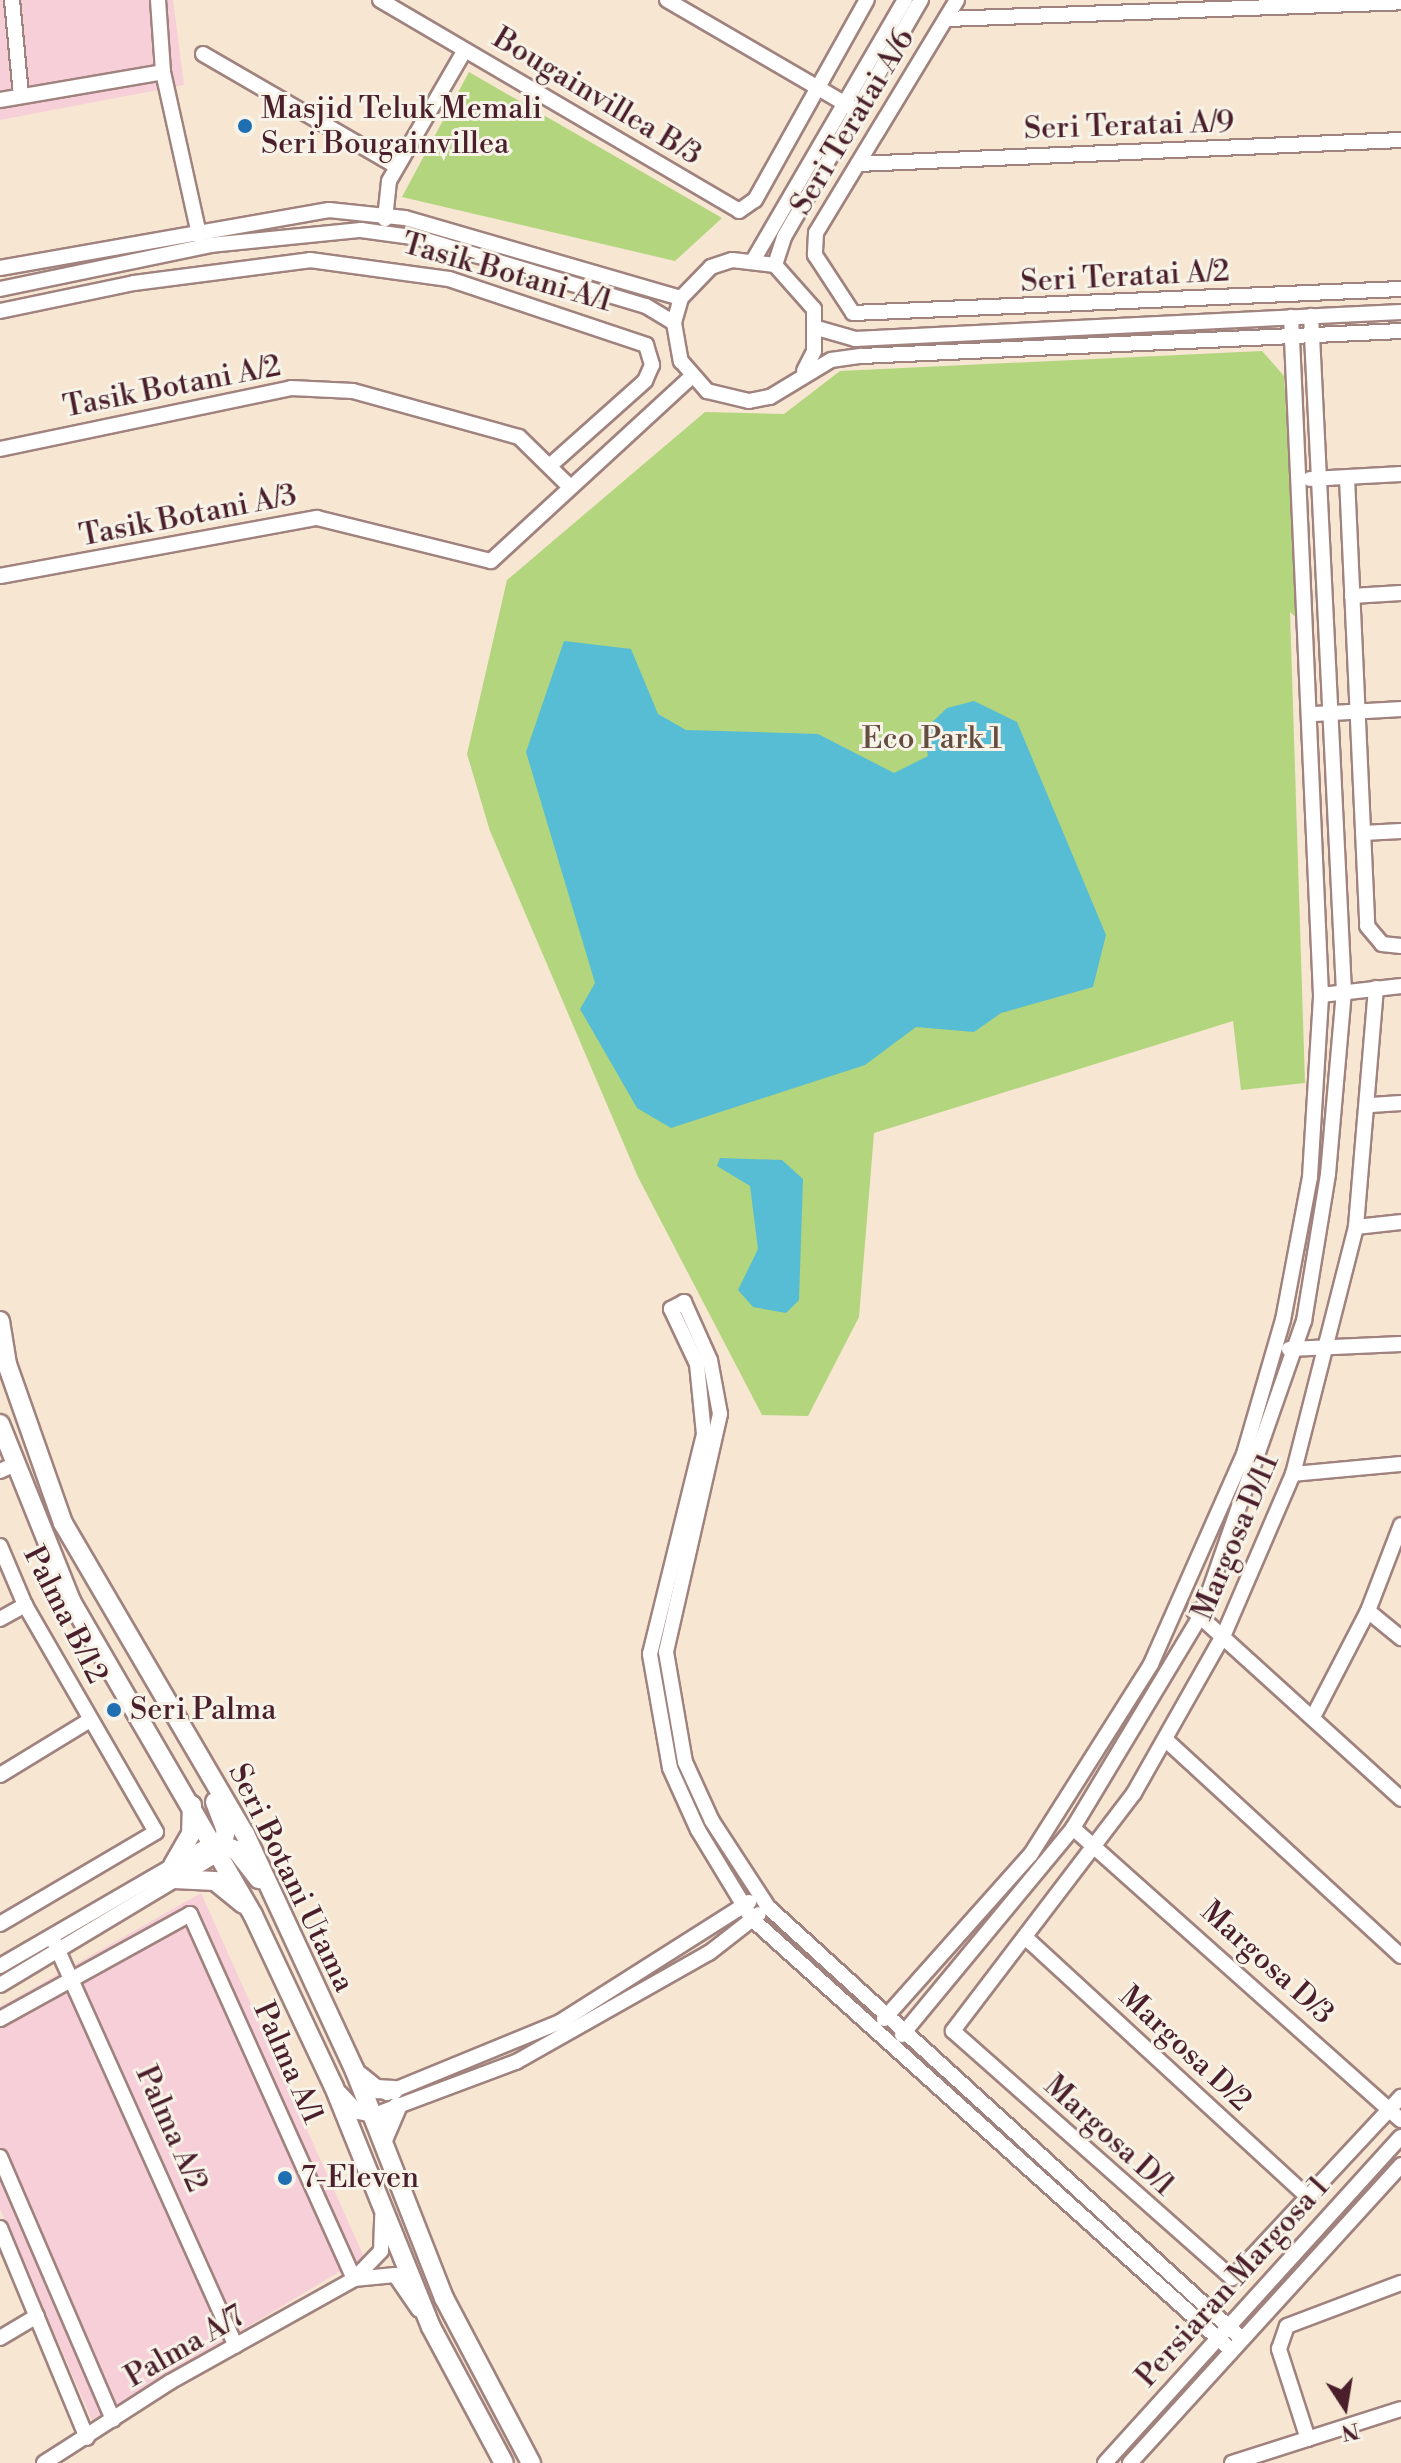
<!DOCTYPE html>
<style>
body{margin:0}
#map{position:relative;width:1401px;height:2463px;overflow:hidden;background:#f6e6d2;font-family:"Libre Bodoni",serif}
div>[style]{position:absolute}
.built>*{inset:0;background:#f6cfd8}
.green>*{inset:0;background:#b2d57d}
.water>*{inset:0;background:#57bdd4}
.roads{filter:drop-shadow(2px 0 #a0827e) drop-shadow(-2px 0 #a0827e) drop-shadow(0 2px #a0827e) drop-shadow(0 -2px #a0827e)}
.minor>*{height:14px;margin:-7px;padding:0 7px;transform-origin:7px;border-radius:7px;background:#fff}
.major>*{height:18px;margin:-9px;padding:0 9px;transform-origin:9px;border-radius:9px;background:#fff}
.dots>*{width:22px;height:22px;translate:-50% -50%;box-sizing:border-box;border:4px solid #f7f3e8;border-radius:50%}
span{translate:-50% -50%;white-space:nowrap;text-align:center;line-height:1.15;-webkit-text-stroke:6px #f7f3e8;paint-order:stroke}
.street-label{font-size:30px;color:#4a1f2b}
.poi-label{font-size:30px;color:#4a1f2b}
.left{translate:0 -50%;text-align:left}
.park-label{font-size:30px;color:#644c40}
.north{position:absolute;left:1305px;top:2367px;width:80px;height:80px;-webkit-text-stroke:6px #f7f3e8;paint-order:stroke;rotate:168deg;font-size:22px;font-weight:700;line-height:32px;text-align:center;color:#4a1f2b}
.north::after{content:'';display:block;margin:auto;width:28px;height:36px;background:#4a1f2b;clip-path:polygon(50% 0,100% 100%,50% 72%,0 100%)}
</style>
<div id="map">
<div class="built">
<div style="clip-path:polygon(0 0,173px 0,184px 85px,0 120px)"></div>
<div style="clip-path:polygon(201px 1893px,364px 2257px,92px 2420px,0 2209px,0 2007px)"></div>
</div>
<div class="green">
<div style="clip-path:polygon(469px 72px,722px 218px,675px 261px,402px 197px)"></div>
<div style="clip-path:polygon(1262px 351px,1284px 376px,1297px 618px,1290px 612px,1305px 1083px,1241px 1090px,1233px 1021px,874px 1133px,859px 1317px,808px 1416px,762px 1415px,638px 1177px,490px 831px,467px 754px,507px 580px,705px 412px,784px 414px,840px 371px)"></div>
</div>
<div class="water">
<div style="clip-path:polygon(564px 641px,631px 649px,658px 714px,686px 730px,818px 734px,894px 773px,928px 756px,923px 731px,947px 708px,974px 701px,1017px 722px,1106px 935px,1093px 987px,1001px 1013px,974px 1032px,916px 1027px,865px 1065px,671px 1128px,637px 1108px,580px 1009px,595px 983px,526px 752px)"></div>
<div style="clip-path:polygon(720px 1158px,782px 1160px,803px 1179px,799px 1300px,786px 1313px,753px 1307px,738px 1290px,758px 1249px,750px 1186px,717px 1166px)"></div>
</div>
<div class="roads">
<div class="minor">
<div style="left:12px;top:0;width:96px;rotate:84.6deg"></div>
<div style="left:158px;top:0;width:72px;rotate:86deg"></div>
<div style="left:163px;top:72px;width:167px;rotate:77.5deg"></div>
<div style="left:380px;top:0;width:416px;rotate:30.4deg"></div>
<div style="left:739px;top:211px;width:19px;rotate:-35deg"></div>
<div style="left:755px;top:200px;width:229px;rotate:-60.8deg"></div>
<div style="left:667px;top:0;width:211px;rotate:30.2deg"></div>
<div style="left:957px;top:0;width:272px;rotate:121.2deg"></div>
<div style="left:816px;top:233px;width:22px;rotate:93deg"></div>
<div style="left:815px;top:255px;width:69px;rotate:56.8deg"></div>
<div style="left:853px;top:313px;width:549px;rotate:-2.51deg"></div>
<div style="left:946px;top:19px;width:455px;rotate:-2.1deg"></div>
<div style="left:203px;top:54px;width:223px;rotate:30.1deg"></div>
<div style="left:0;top:100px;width:165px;rotate:-9.7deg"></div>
<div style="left:858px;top:164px;width:544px;rotate:-2.53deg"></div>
<div style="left:385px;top:219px;width:38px;rotate:-84deg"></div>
<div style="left:389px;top:181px;width:151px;rotate:-59.9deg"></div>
<div style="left:754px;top:259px;width:300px;rotate:-59.8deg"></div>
<div style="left:775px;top:265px;width:29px;rotate:-72deg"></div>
<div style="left:784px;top:237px;width:274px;rotate:-60deg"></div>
<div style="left:0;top:268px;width:334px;rotate:-10deg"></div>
<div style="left:329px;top:210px;width:76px;rotate:6deg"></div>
<div style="left:405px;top:218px;width:287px;rotate:16.2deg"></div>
<div style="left:0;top:289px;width:215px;rotate:-11.8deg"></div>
<div style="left:210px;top:245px;width:152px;rotate:-5.7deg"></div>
<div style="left:361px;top:230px;width:59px;rotate:7.9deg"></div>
<div style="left:419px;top:238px;width:237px;rotate:16.7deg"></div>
<div style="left:646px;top:306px;width:33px;rotate:31deg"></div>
<div style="left:0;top:311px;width:137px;rotate:-11.8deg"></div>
<div style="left:134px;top:283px;width:177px;rotate:-7.4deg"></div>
<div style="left:310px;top:260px;width:140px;rotate:7.8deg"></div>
<div style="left:449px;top:279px;width:208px;rotate:18.5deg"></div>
<div style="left:646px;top:345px;width:21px;rotate:73deg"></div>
<div style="left:652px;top:365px;width:17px;rotate:114deg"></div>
<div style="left:645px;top:381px;width:125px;rotate:138.3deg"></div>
<div style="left:817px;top:328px;width:40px;rotate:16deg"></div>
<div style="left:855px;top:339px;width:547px;rotate:-2.83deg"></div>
<div style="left:804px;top:371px;width:22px;rotate:-63deg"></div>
<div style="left:814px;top:351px;width:42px;rotate:-90deg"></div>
<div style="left:814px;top:309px;width:59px;rotate:-131.6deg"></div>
<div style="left:775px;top:265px;width:43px;rotate:-173.4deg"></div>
<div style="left:732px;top:260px;width:22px;rotate:162deg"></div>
<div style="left:711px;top:267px;width:43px;rotate:134.1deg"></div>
<div style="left:681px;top:298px;width:26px;rotate:106deg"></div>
<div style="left:674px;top:323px;width:39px;rotate:80deg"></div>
<div style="left:681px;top:361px;width:40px;rotate:49deg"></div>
<div style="left:707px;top:391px;width:43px;rotate:13.4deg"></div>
<div style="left:749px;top:401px;width:21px;rotate:-11deg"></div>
<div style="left:770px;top:397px;width:71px;rotate:-31.2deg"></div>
<div style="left:831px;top:360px;width:30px;rotate:-8deg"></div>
<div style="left:861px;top:356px;width:541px;rotate:-2.65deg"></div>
<div style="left:0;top:449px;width:297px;rotate:-11.8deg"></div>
<div style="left:291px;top:388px;width:62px;rotate:2.8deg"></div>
<div style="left:353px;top:391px;width:172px;rotate:15.5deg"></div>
<div style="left:519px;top:437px;width:70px;rotate:44.4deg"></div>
<div style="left:1347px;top:478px;width:448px;rotate:87.4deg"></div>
<div style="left:1367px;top:926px;width:23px;rotate:50deg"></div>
<div style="left:1382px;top:944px;width:19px;rotate:6deg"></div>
<div style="left:1310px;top:479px;width:91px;rotate:-3.1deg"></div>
<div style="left:0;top:576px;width:322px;rotate:-10.4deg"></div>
<div style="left:317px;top:518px;width:179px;rotate:13.9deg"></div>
<div style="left:491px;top:561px;width:272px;rotate:-42.6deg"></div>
<div style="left:1352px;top:596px;width:49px;rotate:-3.5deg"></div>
<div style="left:1313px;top:714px;width:88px;rotate:-3.3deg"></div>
<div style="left:1363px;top:833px;width:38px;rotate:-3deg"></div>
<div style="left:1376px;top:988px;width:240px;rotate:94.8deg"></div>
<div style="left:1356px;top:1227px;width:255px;rotate:104.3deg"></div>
<div style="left:1293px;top:1474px;width:174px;rotate:113.3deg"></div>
<div style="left:1224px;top:1634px;width:183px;rotate:119.5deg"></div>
<div style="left:1134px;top:1793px;width:299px;rotate:127.3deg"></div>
<div style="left:953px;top:2031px;width:373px;rotate:41.5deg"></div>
<div style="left:1232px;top:2278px;width:248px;rotate:-47deg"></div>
<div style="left:1321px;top:995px;width:81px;rotate:-6.4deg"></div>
<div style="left:1371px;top:1105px;width:30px;rotate:-4deg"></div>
<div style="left:1356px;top:1227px;width:45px;rotate:-6.3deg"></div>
<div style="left:1289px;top:1349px;width:112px;rotate:-2.6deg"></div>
<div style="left:0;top:1471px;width:14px;rotate:-25deg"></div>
<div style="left:1293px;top:1474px;width:108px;rotate:-5.3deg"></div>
<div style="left:0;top:1546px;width:64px;rotate:67deg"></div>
<div style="left:25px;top:1605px;width:262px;rotate:60deg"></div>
<div style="left:156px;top:1832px;width:181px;rotate:149.5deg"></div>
<div style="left:1194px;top:1611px;width:280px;rotate:42.2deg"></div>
<div style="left:1368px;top:1611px;width:43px;rotate:39.3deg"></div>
<div style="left:0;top:1619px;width:29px;rotate:-29deg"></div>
<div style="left:1313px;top:1717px;width:119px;rotate:-62.6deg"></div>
<div style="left:1368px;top:1611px;width:92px;rotate:-69deg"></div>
<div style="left:1166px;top:1740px;width:319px;rotate:42.6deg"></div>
<div style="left:0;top:1775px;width:105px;rotate:-31.4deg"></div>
<div style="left:1073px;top:1828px;width:439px;rotate:41.7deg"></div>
<div style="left:52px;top:1937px;width:448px;rotate:65.8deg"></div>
<div style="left:1025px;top:1937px;width:387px;rotate:42.6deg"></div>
<div style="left:0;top:1966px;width:247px;rotate:-30.1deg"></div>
<div style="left:0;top:1985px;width:258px;rotate:-31deg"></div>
<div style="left:0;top:2019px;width:217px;rotate:-28.9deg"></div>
<div style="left:190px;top:1914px;width:400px;rotate:65.8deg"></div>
<div style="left:884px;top:2019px;width:221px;rotate:-48.3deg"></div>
<div style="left:1031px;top:1854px;width:225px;rotate:-57.7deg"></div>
<div style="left:1151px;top:1664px;width:230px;rotate:-66.1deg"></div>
<div style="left:1244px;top:1454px;width:140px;rotate:-73.8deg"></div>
<div style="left:1283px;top:1320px;width:146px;rotate:-79.3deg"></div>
<div style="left:1310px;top:1177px;width:182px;rotate:-86.5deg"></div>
<div style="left:1321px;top:995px;width:679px;rotate:-92.53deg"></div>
<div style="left:902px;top:2035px;width:268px;rotate:-50.4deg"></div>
<div style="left:1073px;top:1828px;width:249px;rotate:-59deg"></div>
<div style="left:1201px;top:1615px;width:312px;rotate:-70.7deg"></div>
<div style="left:1304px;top:1321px;width:149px;rotate:-80.7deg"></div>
<div style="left:1328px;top:1174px;width:183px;rotate:-85deg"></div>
<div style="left:1344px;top:992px;width:677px;rotate:-92.79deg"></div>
<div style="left:340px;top:2093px;width:26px;rotate:47deg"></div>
<div style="left:358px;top:2112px;width:16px;rotate:11deg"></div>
<div style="left:374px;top:2115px;width:152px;rotate:-20.5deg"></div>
<div style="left:516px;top:2062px;width:222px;rotate:-29.5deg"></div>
<div style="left:709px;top:1953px;width:63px;rotate:-38deg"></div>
<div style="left:387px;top:2093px;width:187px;rotate:-22.3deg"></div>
<div style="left:560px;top:2022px;width:224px;rotate:-32.4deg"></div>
<div style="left:0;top:2157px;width:286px;rotate:66.7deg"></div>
<div style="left:0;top:2228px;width:227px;rotate:67.5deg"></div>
<div style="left:354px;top:2279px;width:41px;rotate:-5.6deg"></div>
<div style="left:395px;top:2275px;width:42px;rotate:55.6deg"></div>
<div style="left:0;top:2338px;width:43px;rotate:-30.7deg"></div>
<div style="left:1232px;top:2351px;width:646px;rotate:-138.01deg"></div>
<div style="left:752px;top:1919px;width:104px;rotate:-121.2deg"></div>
<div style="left:698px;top:1830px;width:68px;rotate:-114.3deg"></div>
<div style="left:670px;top:1768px;width:116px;rotate:-100deg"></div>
<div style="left:650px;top:1654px;width:227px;rotate:-76.2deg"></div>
<div style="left:704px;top:1434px;width:70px;rotate:-95.7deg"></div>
<div style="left:697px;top:1364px;width:61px;rotate:-115.3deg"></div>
<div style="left:671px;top:1309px;width:15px;rotate:-28deg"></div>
<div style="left:684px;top:1302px;width:64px;rotate:65.9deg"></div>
<div style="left:710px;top:1360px;width:55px;rotate:79.5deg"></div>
<div style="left:720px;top:1414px;width:244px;rotate:102.8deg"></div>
<div style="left:666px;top:1652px;width:112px;rotate:80.2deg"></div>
<div style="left:685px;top:1762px;width:65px;rotate:65.4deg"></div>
<div style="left:712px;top:1821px;width:103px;rotate:56.9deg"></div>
<div style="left:768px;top:1907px;width:641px;rotate:42.35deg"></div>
<div style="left:1308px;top:2439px;width:95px;rotate:-107.9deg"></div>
<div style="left:1279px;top:2349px;width:24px;rotate:-71deg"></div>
<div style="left:1287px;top:2326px;width:122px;rotate:-20.7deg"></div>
<div style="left:44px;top:2463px;width:150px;rotate:-32.7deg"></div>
<div style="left:170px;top:2382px;width:211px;rotate:-29.2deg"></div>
<div style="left:354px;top:2279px;width:39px;rotate:-46deg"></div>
<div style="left:381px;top:2251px;width:35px;rotate:-88deg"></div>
<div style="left:1105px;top:2463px;width:440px;rotate:-47.8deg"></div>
<div style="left:1130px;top:2463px;width:403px;rotate:-47.7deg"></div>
<div style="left:1232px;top:2463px;width:177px;rotate:-17.7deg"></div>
</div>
<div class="major">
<div style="left:0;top:1321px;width:44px;rotate:80.8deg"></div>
<div style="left:7px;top:1364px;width:169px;rotate:70.6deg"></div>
<div style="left:63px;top:1523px;width:360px;rotate:59.7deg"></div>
<div style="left:245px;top:1834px;width:261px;rotate:65.1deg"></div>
<div style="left:355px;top:2071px;width:244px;rotate:68.6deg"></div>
<div style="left:444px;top:2298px;width:187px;rotate:62.2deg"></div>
<div style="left:0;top:1424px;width:191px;rotate:68.1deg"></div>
<div style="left:71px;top:1601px;width:363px;rotate:59.9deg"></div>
<div style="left:253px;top:1915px;width:190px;rotate:64.8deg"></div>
<div style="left:334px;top:2087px;width:259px;rotate:68deg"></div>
<div style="left:431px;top:2327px;width:154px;rotate:61.8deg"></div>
<div style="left:215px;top:1802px;width:30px;rotate:69deg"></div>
<div style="left:226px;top:1830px;width:23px;rotate:103deg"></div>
<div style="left:214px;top:1842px;width:23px;rotate:20deg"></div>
<div style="left:236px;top:1850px;width:37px;rotate:52deg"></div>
<div style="left:173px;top:1865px;width:36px;rotate:-60deg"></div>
<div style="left:191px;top:1834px;width:29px;rotate:-88deg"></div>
<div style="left:174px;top:1879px;width:41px;rotate:2.8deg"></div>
<div style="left:215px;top:1881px;width:36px;rotate:39deg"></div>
<div style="left:360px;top:2076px;width:21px;rotate:39deg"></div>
<div style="left:376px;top:2089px;width:18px;rotate:3deg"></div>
<div style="left:383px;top:2140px;width:36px;rotate:-67deg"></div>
</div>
</div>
<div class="dots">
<div style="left:245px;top:126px;background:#1f6fb2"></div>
<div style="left:114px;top:1710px;background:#1f6fb2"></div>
<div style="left:285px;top:2178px;background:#1f6fb2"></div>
</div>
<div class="street-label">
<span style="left:597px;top:97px;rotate:31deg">Bougainvillea B/3</span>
<span style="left:853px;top:122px;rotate:-59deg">Seri Teratai A/6</span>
<span style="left:1129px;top:126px;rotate:-2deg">Seri Teratai A/9</span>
<span style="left:507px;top:273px;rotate:16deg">Tasik Botani A/1</span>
<span style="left:1125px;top:277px;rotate:-3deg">Seri Teratai A/2</span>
<span style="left:172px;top:387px;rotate:-11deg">Tasik Botani A/2</span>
<span style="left:188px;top:516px;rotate:-11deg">Tasik Botani A/3</span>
<span style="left:1236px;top:1537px;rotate:-67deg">Margosa D/11</span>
<span style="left:65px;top:1615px;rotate:63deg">Palma B/12</span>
<span style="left:291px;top:1878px;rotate:64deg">Seri Botani Utama</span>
<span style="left:1267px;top:1963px;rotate:42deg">Margosa D/3</span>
<span style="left:1185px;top:2049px;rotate:43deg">Margosa D/2</span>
<span style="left:288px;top:2063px;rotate:66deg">Palma A/1</span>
<span style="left:171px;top:2129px;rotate:66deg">Palma A/2</span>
<span style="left:1109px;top:2136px;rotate:42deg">Margosa D/1</span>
<span style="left:1233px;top:2282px;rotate:-48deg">Persiaran Margosa 1</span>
<span style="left:185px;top:2347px;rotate:-30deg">Palma A/7</span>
</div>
<div class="poi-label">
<span class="left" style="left:261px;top:126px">Masjid Teluk Memali<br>Seri Bougainvillea</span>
<span class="left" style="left:130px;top:1710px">Seri Palma</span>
<span class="left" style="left:301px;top:2178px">7-Eleven</span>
</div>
<div class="park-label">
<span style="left:932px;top:739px">Eco Park 1</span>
</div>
<div class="north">N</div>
</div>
